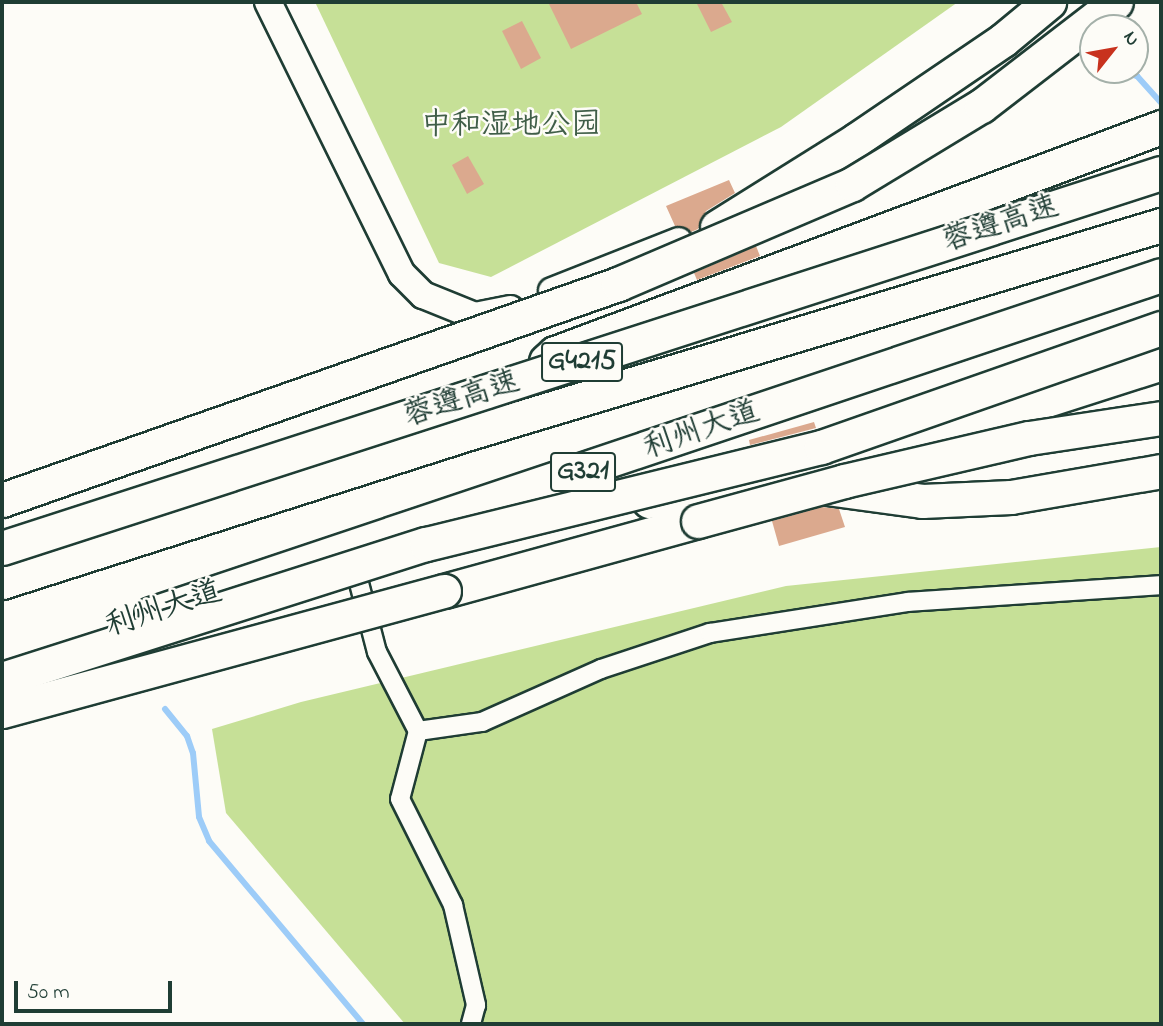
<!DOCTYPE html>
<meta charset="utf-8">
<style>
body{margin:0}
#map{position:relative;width:1163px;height:1026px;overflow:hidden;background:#fdfcf7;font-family:"Indie Flower","LXGW WenKai TC",sans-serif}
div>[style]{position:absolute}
.green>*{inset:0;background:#c6e097}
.stream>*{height:6px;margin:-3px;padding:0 3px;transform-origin:3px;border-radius:3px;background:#9dccf8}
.building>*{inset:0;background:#dba98e}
.roads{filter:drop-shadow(2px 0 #1f3d34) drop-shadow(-2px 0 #1f3d34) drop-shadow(0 2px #1f3d34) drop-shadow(0 -2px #1f3d34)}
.street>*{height:18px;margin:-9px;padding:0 9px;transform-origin:9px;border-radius:9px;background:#fdfcf7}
.secondary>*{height:26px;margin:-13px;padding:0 13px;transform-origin:13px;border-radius:13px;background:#fdfcf7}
.highway>*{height:33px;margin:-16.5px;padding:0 16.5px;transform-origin:16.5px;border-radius:16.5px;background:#fdfcf7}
.bridges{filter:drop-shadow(2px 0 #1f3d34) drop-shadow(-2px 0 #1f3d34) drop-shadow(0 2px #1f3d34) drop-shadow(0 -2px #1f3d34)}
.highway-bridge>*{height:33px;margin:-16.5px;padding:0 16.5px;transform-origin:16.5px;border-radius:16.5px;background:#fdfcf7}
span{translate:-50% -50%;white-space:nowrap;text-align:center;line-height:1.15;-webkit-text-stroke:5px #fdfcf7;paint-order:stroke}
.shield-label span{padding:2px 5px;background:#fdfcf7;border:2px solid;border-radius:5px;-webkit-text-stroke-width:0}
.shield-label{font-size:28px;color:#1f3d34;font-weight:700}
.park-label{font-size:30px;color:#405e48}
.street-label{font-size:30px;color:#1f3d34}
.frame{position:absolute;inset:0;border:4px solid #1f3d34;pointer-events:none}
.north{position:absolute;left:1079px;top:14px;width:70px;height:70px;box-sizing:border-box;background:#fdfcf7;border:2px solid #a4b0a9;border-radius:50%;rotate:59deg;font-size:19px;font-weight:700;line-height:28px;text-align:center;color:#1f3d34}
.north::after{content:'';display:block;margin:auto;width:24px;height:32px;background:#c8321e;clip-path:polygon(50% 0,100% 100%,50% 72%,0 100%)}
.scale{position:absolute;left:14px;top:981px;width:158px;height:32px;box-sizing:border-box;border:4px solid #1f3d34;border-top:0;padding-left:9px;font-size:21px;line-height:24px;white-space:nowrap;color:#1f3d34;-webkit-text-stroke:5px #fdfcf7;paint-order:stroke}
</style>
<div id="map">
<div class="green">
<div style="clip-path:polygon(315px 2px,958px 2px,781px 127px,491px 277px,439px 263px)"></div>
<div style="clip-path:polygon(1161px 547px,1161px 1024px,405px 1024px,226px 813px,212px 729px,301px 702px,786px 586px)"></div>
</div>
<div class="stream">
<div style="left:1075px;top:45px;width:25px;rotate:45deg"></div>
<div style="left:1116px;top:70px;width:22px;rotate:16deg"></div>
<div style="left:1137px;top:76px;width:36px;rotate:48deg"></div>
<div style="left:165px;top:709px;width:35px;rotate:51deg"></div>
<div style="left:187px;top:736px;width:18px;rotate:71deg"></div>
<div style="left:193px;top:753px;width:64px;rotate:84.6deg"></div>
<div style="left:199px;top:817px;width:26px;rotate:67deg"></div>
<div style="left:209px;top:841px;width:239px;rotate:49.9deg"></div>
</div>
<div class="building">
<div style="clip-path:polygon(548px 2px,636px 2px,642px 14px,571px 49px)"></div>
<div style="clip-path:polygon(696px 2px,721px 2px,732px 22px,711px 32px)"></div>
<div style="clip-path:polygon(522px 21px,541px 58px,521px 69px,502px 31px)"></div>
<div style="clip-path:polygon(468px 156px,484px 184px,467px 194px,452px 165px)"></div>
<div style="clip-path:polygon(729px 180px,735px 193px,706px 211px,698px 229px,691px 232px,675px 226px,666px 206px)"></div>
<div style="clip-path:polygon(756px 246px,760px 256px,697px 280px,694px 273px)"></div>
<div style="clip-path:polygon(814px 422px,816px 428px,750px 445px,749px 440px)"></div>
<div style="clip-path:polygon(822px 507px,839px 509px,845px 527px,779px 546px,772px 521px)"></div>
</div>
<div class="roads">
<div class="street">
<div style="left:353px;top:560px;width:95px;rotate:75.4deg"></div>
<div style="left:377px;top:652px;width:89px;rotate:62.6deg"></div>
<div style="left:418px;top:731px;width:70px;rotate:104.8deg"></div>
<div style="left:400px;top:799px;width:119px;rotate:63.4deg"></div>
<div style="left:453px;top:905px;width:103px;rotate:77deg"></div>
<div style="left:476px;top:1005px;width:20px;rotate:105deg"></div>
<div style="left:418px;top:731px;width:65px;rotate:-8deg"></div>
<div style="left:482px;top:722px;width:130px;rotate:-24deg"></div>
<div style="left:601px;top:669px;width:115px;rotate:-18.3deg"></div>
<div style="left:710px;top:633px;width:200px;rotate:-8.9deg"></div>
<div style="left:908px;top:602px;width:254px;rotate:-3.8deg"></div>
</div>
<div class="secondary">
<div style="left:268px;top:2px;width:303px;rotate:63.8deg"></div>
<div style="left:402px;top:274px;width:30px;rotate:45deg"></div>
<div style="left:423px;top:295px;width:56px;rotate:22deg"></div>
<div style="left:475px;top:316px;width:36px;rotate:-11deg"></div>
<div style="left:552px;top:291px;width:136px;rotate:-21.5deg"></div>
</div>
<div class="highway">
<div style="left:717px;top:227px;width:164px;rotate:-32deg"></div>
<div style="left:856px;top:140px;width:178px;rotate:-34.2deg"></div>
<div style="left:1003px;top:40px;width:60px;rotate:-39.6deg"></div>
<div style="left:546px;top:361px;width:12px;rotate:-42deg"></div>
<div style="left:555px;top:353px;width:647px;rotate:-20.45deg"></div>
<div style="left:819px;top:487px;width:104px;rotate:7.7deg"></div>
<div style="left:922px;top:501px;width:89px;rotate:-2.6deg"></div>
<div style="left:1011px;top:497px;width:152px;rotate:-9.8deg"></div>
<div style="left:649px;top:501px;width:140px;rotate:-7.4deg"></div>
<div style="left:788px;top:483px;width:392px;rotate:-17.8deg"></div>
<div style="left:2px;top:582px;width:490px;rotate:-17.7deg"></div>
<div style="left:469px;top:433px;width:723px;rotate:-16.73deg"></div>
<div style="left:444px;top:591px;width:263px;rotate:-15.4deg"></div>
<div style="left:151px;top:614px;width:1065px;rotate:-18.55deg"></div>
</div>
</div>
<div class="bridges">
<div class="highway-bridge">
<div style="left:2px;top:500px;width:653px;rotate:-19.32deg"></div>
<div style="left:618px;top:284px;width:254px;rotate:-23.1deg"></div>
<div style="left:852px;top:184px;width:151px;rotate:-31.2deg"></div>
<div style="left:981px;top:106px;width:170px;rotate:-37.6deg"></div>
<div style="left:698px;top:521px;width:151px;rotate:-15.3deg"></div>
<div style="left:844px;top:481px;width:190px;rotate:-13.1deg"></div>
<div style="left:1029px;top:438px;width:134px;rotate:-8.6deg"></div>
<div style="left:2px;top:548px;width:1218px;rotate:-17.93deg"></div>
<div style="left:2px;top:679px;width:445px;rotate:-17.7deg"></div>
<div style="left:426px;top:544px;width:407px;rotate:-13.8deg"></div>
<div style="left:821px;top:447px;width:360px;rotate:-19.3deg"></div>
<div style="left:2px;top:711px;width:458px;rotate:-15.2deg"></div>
</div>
</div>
<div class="shield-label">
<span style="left:582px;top:362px">G4215</span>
<span style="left:583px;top:472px">G321</span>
</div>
<div class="park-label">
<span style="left:511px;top:126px">中和湿地公园</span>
</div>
<div class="street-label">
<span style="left:1001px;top:225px;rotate:-18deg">蓉遵高速</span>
<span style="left:462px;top:400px;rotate:-18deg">蓉遵高速</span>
<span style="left:702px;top:431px;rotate:-19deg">利州大道</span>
<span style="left:164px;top:610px;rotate:-18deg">利州大道</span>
</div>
<div class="frame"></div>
<div class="north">N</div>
<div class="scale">50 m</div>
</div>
